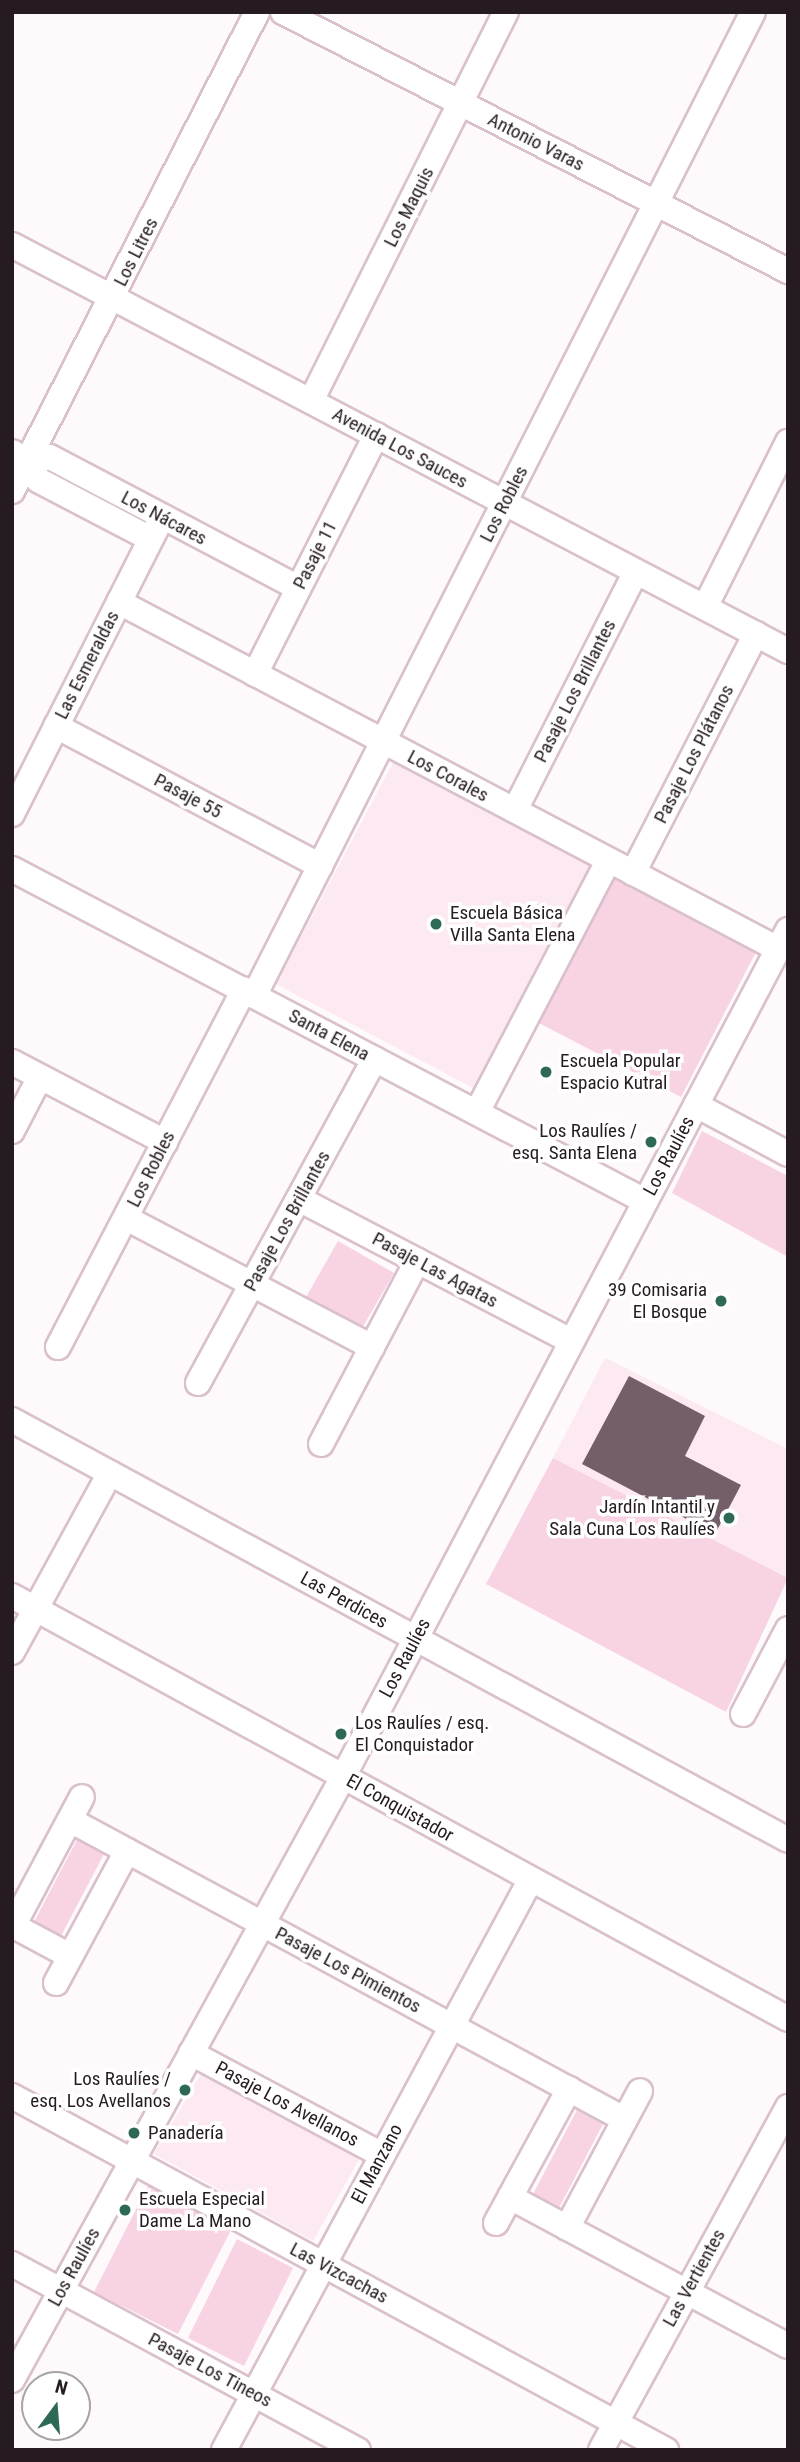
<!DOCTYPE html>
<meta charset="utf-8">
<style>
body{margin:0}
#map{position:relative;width:800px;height:2462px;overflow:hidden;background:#fef9fb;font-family:"Roboto Condensed",sans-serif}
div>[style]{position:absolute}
.built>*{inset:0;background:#fde9f2}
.green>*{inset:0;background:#f7d3e4}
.building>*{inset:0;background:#745e69}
.roads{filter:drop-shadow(2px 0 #d9c0cc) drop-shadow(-2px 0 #d9c0cc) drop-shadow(0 2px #d9c0cc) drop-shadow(0 -2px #d9c0cc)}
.minor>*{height:24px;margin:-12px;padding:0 12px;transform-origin:12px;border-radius:12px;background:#fff}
.dots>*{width:19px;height:19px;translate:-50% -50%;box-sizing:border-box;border:4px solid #fff;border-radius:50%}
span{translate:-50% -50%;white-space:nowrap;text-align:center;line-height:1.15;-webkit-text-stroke:7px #fff;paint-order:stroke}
.street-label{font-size:19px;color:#251b20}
.poi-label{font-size:19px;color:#251b20}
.left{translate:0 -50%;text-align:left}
.right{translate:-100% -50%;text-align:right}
.frame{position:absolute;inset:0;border:14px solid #251b20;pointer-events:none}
.north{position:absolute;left:21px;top:2371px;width:70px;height:70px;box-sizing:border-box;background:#fff;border:2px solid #a8a4a6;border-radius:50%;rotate:16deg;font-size:19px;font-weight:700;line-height:28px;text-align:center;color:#251b20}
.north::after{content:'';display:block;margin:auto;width:24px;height:32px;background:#2d6954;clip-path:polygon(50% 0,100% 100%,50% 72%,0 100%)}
</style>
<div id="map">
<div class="built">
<div style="clip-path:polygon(395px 759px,596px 865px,477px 1090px,276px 984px)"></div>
<div style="clip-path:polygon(605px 1358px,788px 1449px,788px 1578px,553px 1458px)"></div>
<div style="clip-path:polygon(204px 2069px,362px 2154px,313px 2241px,154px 2154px)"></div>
</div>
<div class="green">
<div style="clip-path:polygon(611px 874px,757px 950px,681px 1097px,535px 1021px)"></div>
<div style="clip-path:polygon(702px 1131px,788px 1176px,788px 1257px,672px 1193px)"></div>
<div style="clip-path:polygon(338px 1241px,394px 1273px,361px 1330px,305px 1299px)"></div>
<div style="clip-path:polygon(553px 1458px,788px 1578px,726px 1712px,486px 1584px)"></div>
<div style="clip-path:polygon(78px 1838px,105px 1852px,61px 1936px,34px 1922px)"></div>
<div style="clip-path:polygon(577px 2110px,603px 2124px,559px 2208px,533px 2194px)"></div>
<div style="clip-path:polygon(151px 2180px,235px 2222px,178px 2334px,94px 2292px)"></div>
<div style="clip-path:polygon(237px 2239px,293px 2268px,244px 2366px,188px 2338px)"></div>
</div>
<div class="building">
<div style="clip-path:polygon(629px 1376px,705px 1416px,685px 1456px,741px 1485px,715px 1534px,582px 1464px)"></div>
</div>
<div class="roads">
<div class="minor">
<div style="left:283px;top:12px;width:568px;rotate:27.15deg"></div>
<div style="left:12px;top:245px;width:876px;rotate:27.62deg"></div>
<div style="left:311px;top:401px;width:435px;rotate:-63.4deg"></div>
<div style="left:12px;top:452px;width:18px;rotate:29deg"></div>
<div style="left:28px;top:461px;width:21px;rotate:62deg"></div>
<div style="left:38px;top:480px;width:127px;rotate:27.6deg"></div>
<div style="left:28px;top:461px;width:22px;rotate:-10deg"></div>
<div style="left:50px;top:457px;width:280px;rotate:27.8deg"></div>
<div style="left:12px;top:491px;width:538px;rotate:-62.91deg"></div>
<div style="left:119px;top:602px;width:745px;rotate:27.77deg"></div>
<div style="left:705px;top:607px;width:185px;rotate:-63.3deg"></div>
<div style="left:255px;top:674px;width:268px;rotate:-63.1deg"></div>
<div style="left:56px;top:726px;width:299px;rotate:27.9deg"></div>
<div style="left:515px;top:810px;width:267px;rotate:-63.1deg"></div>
<div style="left:12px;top:814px;width:333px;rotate:-63.2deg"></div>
<div style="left:12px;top:869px;width:715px;rotate:27.68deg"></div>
<div style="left:633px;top:873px;width:269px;rotate:-62.8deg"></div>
<div style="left:254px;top:996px;width:1103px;rotate:-63.11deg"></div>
<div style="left:12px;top:1062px;width:173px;rotate:27.6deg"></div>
<div style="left:696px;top:1105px;width:104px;rotate:28deg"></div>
<div style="left:477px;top:1112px;width:284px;rotate:-62.4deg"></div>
<div style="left:12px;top:1131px;width:61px;rotate:-62.6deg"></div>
<div style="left:299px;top:1199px;width:307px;rotate:27.6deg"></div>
<div style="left:126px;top:1218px;width:278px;rotate:27.7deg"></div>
<div style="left:58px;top:1347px;width:403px;rotate:-62.5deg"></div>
<div style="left:198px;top:1383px;width:369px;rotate:-61.4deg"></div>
<div style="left:12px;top:1420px;width:882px;rotate:28.42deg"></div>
<div style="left:321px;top:1444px;width:207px;rotate:-62.3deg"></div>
<div style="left:12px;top:1596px;width:884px;rotate:28.59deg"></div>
<div style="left:12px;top:1652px;width:204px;rotate:-61.3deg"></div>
<div style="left:743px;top:1714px;width:96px;rotate:-62.1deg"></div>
<div style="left:70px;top:1820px;width:630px;rotate:28.36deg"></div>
<div style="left:12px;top:1925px;width:66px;rotate:28.1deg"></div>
<div style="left:13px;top:1926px;width:146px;rotate:-61.9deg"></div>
<div style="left:56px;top:1983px;width:150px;rotate:-61.7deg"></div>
<div style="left:191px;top:2053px;width:217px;rotate:28.1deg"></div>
<div style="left:12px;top:2096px;width:744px;rotate:28.43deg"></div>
<div style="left:510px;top:2197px;width:315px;rotate:28.2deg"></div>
<div style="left:496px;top:2223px;width:153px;rotate:-61.4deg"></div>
<div style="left:567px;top:2228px;width:155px;rotate:-61.9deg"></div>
<div style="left:12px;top:2264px;width:393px;rotate:28.3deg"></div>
<div style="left:12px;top:2380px;width:688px;rotate:-61.24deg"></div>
<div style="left:343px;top:1777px;width:957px;rotate:-62.28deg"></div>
<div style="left:224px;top:2450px;width:648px;rotate:-61.74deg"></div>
<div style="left:601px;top:2450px;width:391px;rotate:-61.4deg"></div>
</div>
</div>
<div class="dots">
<div style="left:436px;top:924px;background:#2d6954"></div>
<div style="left:546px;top:1072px;background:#2d6954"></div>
<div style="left:651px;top:1142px;background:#2d6954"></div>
<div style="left:721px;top:1301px;background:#2d6954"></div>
<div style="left:729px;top:1518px;background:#2d6954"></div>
<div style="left:341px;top:1734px;background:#2d6954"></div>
<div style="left:185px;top:2090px;background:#2d6954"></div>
<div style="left:134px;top:2133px;background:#2d6954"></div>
<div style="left:125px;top:2210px;background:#2d6954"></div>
</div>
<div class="street-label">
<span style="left:536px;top:142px;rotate:27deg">Antonio Varas</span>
<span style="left:409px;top:207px;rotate:-63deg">Los Maquis</span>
<span style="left:136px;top:252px;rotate:-63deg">Los Litres</span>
<span style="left:400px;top:448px;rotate:28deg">Avenida Los Sauces</span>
<span style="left:504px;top:504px;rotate:-63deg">Los Robles</span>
<span style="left:164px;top:518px;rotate:28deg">Los Nácares</span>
<span style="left:315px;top:555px;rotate:-63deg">Pasaje 11</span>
<span style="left:87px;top:665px;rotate:-63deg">Las Esmeraldas</span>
<span style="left:575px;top:691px;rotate:-63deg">Pasaje Los Brillantes</span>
<span style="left:694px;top:754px;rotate:-63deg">Pasaje Los Plátanos</span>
<span style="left:448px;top:776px;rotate:28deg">Los Corales</span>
<span style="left:188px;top:796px;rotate:28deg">Pasaje 55</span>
<span style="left:329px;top:1035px;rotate:28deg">Santa Elena</span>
<span style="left:669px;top:1156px;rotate:-62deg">Los Raulíes</span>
<span style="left:151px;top:1169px;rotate:-63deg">Los Robles</span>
<span style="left:287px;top:1221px;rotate:-61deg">Pasaje Los Brillantes</span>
<span style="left:435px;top:1270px;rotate:28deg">Pasaje Las Agatas</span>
<span style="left:344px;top:1600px;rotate:29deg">Las Perdices</span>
<span style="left:405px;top:1658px;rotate:-62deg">Los Raulíes</span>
<span style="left:400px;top:1808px;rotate:29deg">El Conquistador</span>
<span style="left:348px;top:1970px;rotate:28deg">Pasaje Los Pimientos</span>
<span style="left:287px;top:2104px;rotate:28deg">Pasaje Los Avellanos</span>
<span style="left:377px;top:2164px;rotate:-62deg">El Manzano</span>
<span style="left:74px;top:2267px;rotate:-61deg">Los Raulíes</span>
<span style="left:339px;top:2273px;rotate:28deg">Las Vizcachas</span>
<span style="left:694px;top:2278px;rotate:-61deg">Las Vertientes</span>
<span style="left:210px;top:2370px;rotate:28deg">Pasaje Los Tineos</span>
</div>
<div class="poi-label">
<span class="left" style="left:450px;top:924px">Escuela Básica<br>Villa Santa Elena</span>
<span class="left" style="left:560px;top:1072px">Escuela Popular<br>Espacio Kutral</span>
<span class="right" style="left:637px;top:1142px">Los Raulíes /<br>esq. Santa Elena</span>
<span class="right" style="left:707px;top:1301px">39 Comisaria<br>El Bosque</span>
<span class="right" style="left:715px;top:1518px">Jardín Intantil y<br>Sala Cuna Los Raulíes</span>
<span class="left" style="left:355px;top:1734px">Los Raulíes / esq.<br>El Conquistador</span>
<span class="right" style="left:171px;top:2090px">Los Raulíes /<br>esq. Los Avellanos</span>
<span class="left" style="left:148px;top:2133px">Panadería</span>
<span class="left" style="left:139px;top:2210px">Escuela Especial<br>Dame La Mano</span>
</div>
<div class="frame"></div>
<div class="north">N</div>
</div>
